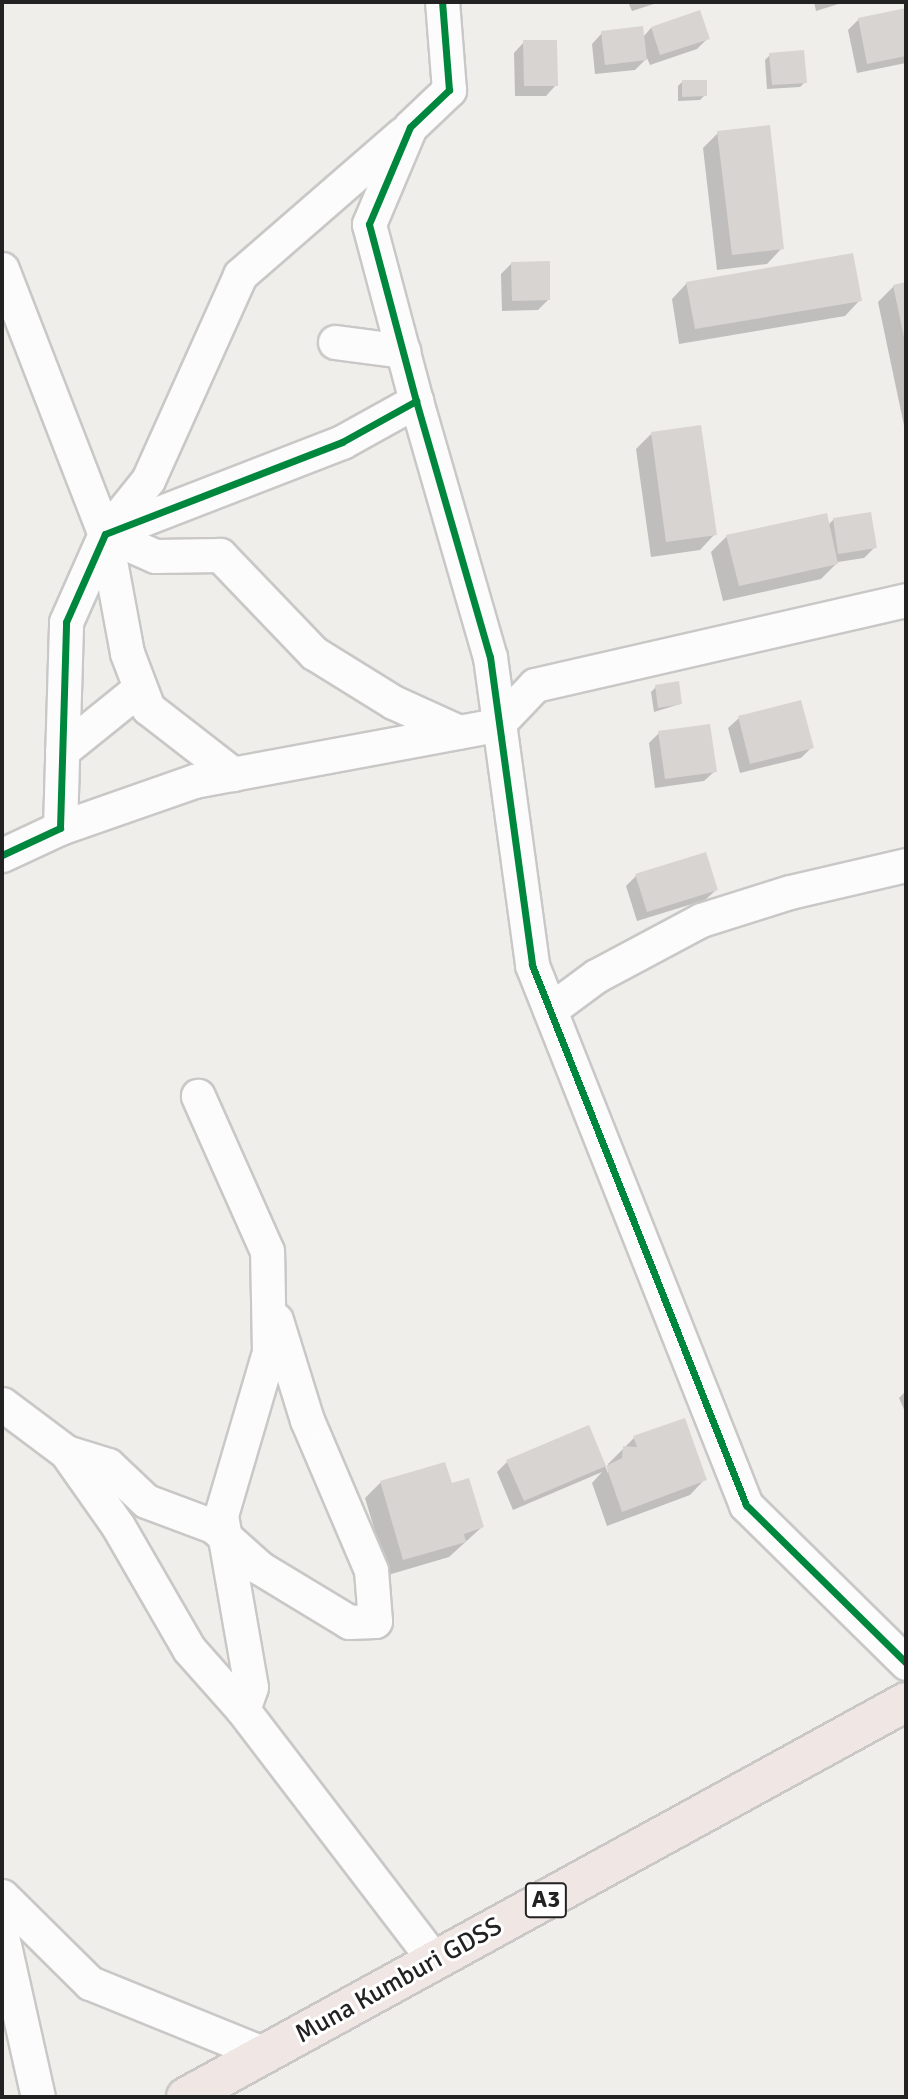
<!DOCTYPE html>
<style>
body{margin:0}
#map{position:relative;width:908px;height:2099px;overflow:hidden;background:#f0eeeb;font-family:Signika,sans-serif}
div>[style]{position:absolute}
.shadow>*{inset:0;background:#0003}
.building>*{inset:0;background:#d7d4d2}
.roads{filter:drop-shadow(2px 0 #c9c8c7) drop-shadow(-2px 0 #c9c8c7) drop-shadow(0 2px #c9c8c7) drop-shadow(0 -2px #c9c8c7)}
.minor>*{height:33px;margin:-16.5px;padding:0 16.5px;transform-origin:16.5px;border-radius:16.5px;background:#fdfcfc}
.trunk>*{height:38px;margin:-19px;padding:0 19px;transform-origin:19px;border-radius:19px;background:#f0e6e4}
.cycleway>*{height:7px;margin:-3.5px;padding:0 3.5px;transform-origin:3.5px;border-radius:3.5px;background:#00873e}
span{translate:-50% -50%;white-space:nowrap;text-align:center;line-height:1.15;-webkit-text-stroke:6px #fff;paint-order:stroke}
.shield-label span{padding:2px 5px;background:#fff;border:2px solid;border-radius:5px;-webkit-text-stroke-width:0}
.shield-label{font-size:24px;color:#222;font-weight:700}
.street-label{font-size:26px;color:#222}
.frame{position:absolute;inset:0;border:4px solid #222;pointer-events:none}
</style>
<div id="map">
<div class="shadow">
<div style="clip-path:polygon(628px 2px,660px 2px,632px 11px)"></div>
<div style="clip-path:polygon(814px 2px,845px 2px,816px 11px)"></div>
<div style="clip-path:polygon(906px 10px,906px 63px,857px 73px,848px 30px,859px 19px)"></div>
<div style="clip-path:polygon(651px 28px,708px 38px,697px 49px,650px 65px,647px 58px,635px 70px,595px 74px,592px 44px,602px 33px,643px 37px)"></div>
<div style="clip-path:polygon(524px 42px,556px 85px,546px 96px,515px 96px,514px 53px)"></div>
<div style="clip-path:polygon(770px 55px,805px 82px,800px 87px,767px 89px,765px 60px)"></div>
<div style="clip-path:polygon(683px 81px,705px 95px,700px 100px,678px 101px,678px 86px)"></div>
<div style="clip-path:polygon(718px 133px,782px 248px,767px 264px,717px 270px,703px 148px)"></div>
<div style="clip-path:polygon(511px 264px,548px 300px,538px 310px,502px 311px,501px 274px)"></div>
<div style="clip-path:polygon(687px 283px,860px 300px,845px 316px,679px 344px,672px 299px)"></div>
<div style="clip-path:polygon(906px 283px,906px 435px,878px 302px,894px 286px)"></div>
<div style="clip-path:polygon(651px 434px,715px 534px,700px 550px,651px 557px,636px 449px)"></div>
<div style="clip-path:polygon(834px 519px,875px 547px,864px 558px,838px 562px,821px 579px,723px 601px,711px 552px,727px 536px,828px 525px)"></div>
<div style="clip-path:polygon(656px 687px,680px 704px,654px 712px,651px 692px)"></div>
<div style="clip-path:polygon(739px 718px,812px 747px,801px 758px,740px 773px,728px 728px)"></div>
<div style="clip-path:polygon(659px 733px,715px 771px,704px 781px,655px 788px,649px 743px)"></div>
<div style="clip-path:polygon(636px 876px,716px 890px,705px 900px,637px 921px,626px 886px)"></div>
<div style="clip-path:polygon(906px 1391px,906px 1414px,899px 1398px)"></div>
<div style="clip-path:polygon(588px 1427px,608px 1473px,608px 1464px,634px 1438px,705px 1479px,690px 1495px,607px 1526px,592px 1483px,602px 1472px,513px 1510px,497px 1472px,507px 1462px)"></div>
<div style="clip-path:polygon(444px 1464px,451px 1485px,482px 1527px,449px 1557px,388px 1575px,365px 1498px,380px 1483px)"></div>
</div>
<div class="building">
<div style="clip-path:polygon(906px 8px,906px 56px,867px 64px,858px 18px)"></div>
<div style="clip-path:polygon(700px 10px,710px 39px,660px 55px,651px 27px)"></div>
<div style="clip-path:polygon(643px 26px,647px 60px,605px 65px,601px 31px)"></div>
<div style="clip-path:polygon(523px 40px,557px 40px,558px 86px,524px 86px)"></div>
<div style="clip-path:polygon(804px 50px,807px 83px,772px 85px,769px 53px)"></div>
<div style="clip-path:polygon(682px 80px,707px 80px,707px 96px,682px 97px)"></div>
<div style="clip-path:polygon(770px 125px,784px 249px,732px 255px,717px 131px)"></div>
<div style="clip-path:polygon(853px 253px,862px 301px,695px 329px,686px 282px)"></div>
<div style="clip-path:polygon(550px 261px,550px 300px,512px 301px,511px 262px)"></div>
<div style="clip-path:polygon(906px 282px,906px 342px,905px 342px,893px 285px)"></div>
<div style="clip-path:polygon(701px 425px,717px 535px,666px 542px,651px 432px)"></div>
<div style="clip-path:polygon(871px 512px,877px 548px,838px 554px,833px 518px)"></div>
<div style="clip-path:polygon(827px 513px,838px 564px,739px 586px,726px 535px)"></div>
<div style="clip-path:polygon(679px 681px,682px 704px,658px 708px,655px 685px)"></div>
<div style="clip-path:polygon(801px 700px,814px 748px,750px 764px,738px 716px)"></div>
<div style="clip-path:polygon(710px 724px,717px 772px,665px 779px,658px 731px)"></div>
<div style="clip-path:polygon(706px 852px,718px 890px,647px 912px,635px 874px)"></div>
<div style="clip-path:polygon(685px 1418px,707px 1480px,622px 1512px,606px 1466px,622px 1458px,623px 1446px,637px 1447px,633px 1436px)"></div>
<div style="clip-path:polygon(589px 1425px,606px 1466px,524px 1501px,506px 1460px)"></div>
<div style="clip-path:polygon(445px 1462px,452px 1483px,469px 1478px,484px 1527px,464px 1534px,466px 1542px,403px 1560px,380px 1481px)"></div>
</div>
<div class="roads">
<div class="minor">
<div style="left:2px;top:269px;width:284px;rotate:68.8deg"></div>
<div style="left:105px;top:534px;width:121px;rotate:79.5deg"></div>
<div style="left:127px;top:653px;width:59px;rotate:69.1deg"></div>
<div style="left:148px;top:708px;width:108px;rotate:37.8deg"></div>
<div style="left:335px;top:342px;width:69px;rotate:7.5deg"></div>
<div style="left:416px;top:401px;width:266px;rotate:73.9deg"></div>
<div style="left:490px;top:657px;width:311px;rotate:82.2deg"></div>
<div style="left:532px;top:965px;width:581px;rotate:68.38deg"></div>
<div style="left:746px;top:1505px;width:225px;rotate:44.6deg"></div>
<div style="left:106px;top:532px;width:67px;rotate:-51.1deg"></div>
<div style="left:148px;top:480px;width:225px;rotate:-65.8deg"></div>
<div style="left:240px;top:275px;width:215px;rotate:-41deg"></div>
<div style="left:105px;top:534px;width:55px;rotate:23.7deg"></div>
<div style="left:155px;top:556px;width:65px;rotate:-0.9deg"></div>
<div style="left:220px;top:555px;width:136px;rotate:46.2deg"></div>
<div style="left:314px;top:653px;width:93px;rotate:31.8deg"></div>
<div style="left:393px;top:702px;width:72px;rotate:24.4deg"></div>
<div style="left:62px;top:751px;width:100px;rotate:-38.9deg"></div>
<div style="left:60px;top:828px;width:142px;rotate:-19.3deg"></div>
<div style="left:194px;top:781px;width:308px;rotate:-10.5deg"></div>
<div style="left:497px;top:725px;width:55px;rotate:-46.5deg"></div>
<div style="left:535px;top:685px;width:381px;rotate:-12.9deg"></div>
<div style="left:2px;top:855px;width:64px;rotate:-25deg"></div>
<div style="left:60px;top:828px;width:206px;rotate:-88.3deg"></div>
<div style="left:66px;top:622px;width:96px;rotate:-66.1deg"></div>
<div style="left:105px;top:534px;width:254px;rotate:-21.2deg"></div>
<div style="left:342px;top:442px;width:85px;rotate:-29deg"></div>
<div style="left:416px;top:401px;width:183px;rotate:-104.9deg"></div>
<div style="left:369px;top:224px;width:105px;rotate:-67.1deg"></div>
<div style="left:410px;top:127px;width:54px;rotate:-43.5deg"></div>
<div style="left:449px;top:90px;width:88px;rotate:-94.5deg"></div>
<div style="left:550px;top:1010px;width:57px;rotate:-36.5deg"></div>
<div style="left:596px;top:976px;width:119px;rotate:-28.1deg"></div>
<div style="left:701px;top:920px;width:93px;rotate:-17.5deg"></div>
<div style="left:790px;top:892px;width:119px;rotate:-13.1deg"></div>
<div style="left:2px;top:1404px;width:80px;rotate:36.9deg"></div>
<div style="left:66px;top:1452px;width:90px;rotate:54.9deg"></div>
<div style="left:118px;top:1526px;width:142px;rotate:60deg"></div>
<div style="left:189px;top:1649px;width:81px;rotate:48.5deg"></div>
<div style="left:243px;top:1710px;width:24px;rotate:-71deg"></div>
<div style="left:251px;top:1687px;width:175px;rotate:-99.9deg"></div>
<div style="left:221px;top:1515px;width:170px;rotate:-73.6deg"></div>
<div style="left:269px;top:1352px;width:101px;rotate:-91.1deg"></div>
<div style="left:267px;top:1251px;width:170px;rotate:-114deg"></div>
<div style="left:66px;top:1452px;width:44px;rotate:17.2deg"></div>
<div style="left:108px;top:1465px;width:52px;rotate:43.5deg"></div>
<div style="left:146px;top:1501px;width:72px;rotate:20.5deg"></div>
<div style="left:213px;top:1526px;width:63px;rotate:41.8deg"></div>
<div style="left:260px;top:1568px;width:104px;rotate:31.2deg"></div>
<div style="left:349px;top:1622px;width:26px;rotate:-2deg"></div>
<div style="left:375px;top:1621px;width:51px;rotate:-94.5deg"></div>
<div style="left:371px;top:1570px;width:163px;rotate:-113.1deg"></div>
<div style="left:307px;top:1420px;width:105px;rotate:-107.2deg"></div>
<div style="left:243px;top:1710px;width:316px;rotate:52.6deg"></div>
<div style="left:2px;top:1896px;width:124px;rotate:44.7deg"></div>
<div style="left:90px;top:1983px;width:189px;rotate:22.1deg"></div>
<div style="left:2px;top:1936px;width:165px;rotate:77.4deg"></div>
</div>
<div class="trunk">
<div style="left:186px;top:2097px;width:821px;rotate:-28.75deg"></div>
</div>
</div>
<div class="cycleway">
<div style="left:416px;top:401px;width:266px;rotate:73.9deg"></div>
<div style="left:490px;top:657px;width:311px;rotate:82.2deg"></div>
<div style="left:532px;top:965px;width:581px;rotate:68.38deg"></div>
<div style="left:746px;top:1505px;width:225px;rotate:44.6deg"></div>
<div style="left:2px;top:855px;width:64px;rotate:-25deg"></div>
<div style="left:60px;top:828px;width:206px;rotate:-88.3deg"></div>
<div style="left:66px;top:622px;width:96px;rotate:-66.1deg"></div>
<div style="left:105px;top:534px;width:254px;rotate:-21.2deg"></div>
<div style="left:342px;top:442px;width:85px;rotate:-29deg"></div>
<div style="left:416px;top:401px;width:183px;rotate:-104.9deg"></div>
<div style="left:369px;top:224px;width:105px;rotate:-67.1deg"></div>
<div style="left:410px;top:127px;width:54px;rotate:-43.5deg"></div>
<div style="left:449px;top:90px;width:88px;rotate:-94.5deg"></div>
</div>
<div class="shield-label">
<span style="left:546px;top:1900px">A3</span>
</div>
<div class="street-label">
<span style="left:399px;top:1981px;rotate:-29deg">Muna Kumburi GDSS</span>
</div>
<div class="frame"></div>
</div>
